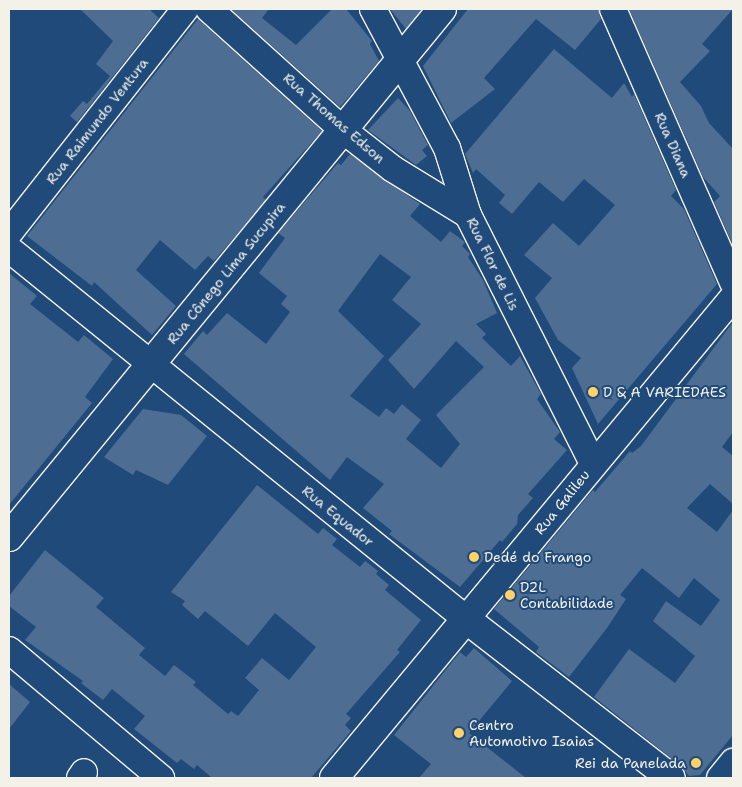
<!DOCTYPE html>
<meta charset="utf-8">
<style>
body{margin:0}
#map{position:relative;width:742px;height:787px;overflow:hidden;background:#1f4a7a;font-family:"Shantell Sans",sans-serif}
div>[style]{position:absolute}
.building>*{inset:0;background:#4d6e92}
.roads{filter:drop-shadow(1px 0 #f4f1e8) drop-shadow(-1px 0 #f4f1e8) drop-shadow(0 1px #f4f1e8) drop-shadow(0 -1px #f4f1e8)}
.minor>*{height:26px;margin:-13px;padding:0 13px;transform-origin:13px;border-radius:13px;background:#1f4a7a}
.tertiary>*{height:28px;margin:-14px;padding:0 14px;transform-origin:14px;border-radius:14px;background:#1f4a7a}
.dots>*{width:14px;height:14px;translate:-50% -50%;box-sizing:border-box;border:2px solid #1f4a7a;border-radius:50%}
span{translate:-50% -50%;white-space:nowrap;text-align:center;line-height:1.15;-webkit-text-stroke:4px #1f4a7a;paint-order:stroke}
.street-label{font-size:14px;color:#f4f1e8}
.poi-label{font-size:14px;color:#f4f1e8}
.left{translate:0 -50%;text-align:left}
.right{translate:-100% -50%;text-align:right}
.frame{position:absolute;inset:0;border:10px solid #f4f1e8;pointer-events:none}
</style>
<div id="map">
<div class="building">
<div style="clip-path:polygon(80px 9px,149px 9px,159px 18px,77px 122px,70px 116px,83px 101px,87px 104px,110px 76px,96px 64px,113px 41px)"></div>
<div style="clip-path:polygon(231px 9px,269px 9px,262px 18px,296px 45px,332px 9px,346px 9px,372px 41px,370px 44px,379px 61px,340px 107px)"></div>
<div style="clip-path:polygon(390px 9px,422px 9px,406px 29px)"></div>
<div style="clip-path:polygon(468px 9px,598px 9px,601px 19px,575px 50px,536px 19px,484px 78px,495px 89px,451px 123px,423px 66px)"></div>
<div style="clip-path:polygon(629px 9px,733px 9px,702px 44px,710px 51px,680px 82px,701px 106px,709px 123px,733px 149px,733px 245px,714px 202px,720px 196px,703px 177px)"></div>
<div style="clip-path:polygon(198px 19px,322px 131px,263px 197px,266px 200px,214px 261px,208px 256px,195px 270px,160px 240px,136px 270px,176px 306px,152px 335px,94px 282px,92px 286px,27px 236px)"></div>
<div style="clip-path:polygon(554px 49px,612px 98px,624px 83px,632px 97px,634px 94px,676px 190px,671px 196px,684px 209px,717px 284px,598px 424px,572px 368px,581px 358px,558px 340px,535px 298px,552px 278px,524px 255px,553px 223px,579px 246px,615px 205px,584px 179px,563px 202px,539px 182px,512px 214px,499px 203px,505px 195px,476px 169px,473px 173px,465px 154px)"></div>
<div style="clip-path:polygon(398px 98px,410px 111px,428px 145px,422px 150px,427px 156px,416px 165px,368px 130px)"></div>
<div style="clip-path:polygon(evenodd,350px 154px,420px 204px,410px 216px,441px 242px,450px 231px,465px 242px,462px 246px,470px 254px,468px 257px,483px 280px,497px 313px,476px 324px,486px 334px,482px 338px,511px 366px,520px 356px,541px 394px,537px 399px,560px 432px,554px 439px,567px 450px,528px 494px,533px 498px,518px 515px,517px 524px,502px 542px,500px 540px,460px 587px,389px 534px,392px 531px,363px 508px,384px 484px,347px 457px,330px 480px,184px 354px,203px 331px,207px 335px,227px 313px,266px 344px,290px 312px,281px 304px,287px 296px,259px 273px,285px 238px,278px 233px,338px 163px,341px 165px,350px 154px,380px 254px,411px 277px,392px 300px,421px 324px,388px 360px,414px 389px,456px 341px,484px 367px,436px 415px,460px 444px,441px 468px,406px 439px,421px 420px,402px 404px,394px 414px,386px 408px,379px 417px,350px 396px,384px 356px,338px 311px,380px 254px)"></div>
<div style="clip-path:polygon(9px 273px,37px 296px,30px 304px,78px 342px,84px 335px,113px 359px,85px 397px,92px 403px,9px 505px)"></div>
<div style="clip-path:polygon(733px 322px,733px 432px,722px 447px,733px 456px,733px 504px,710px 484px,687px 508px,717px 532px,733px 510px,733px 735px,700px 775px,689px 776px,681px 766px,594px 697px,629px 649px,675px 683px,695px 656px,653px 621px,666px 601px,701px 626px,720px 600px,694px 578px,679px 598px,642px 568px,620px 595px,626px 599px,607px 628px,569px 677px,536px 652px,539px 647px,494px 609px,593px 490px,595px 492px,630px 451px,632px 453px,641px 446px)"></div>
<div style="clip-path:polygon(143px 409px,181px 415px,207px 436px,168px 485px,136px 470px,133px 475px,104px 457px)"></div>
<div style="clip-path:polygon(257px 485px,318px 534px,323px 528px,337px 539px,332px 545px,360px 567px,365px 561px,378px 571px,376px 574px,389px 585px,385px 590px,421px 620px,397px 650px,400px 652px,346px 714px,351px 718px,345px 725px,351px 731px,311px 778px,212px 778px,197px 765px,194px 769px,181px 759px,177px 763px,134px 729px,145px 716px,112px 689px,103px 700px,81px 683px,83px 681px,25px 640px,36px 627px,9px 606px,9px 596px,45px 550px,104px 598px,96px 607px,145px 648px,139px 655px,165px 676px,174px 665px,196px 682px,193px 685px,228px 714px,231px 711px,238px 716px,259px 690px,245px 678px,262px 658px,289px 680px,316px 647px,275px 613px,248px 646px,205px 611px,198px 619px,182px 605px,185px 601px,171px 592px)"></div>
<div style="clip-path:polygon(474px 648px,512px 681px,469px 733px,526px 778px,419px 778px,431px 764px,394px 735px,460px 652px,466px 657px)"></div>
<div style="clip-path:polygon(9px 684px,30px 702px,9px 729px)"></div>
</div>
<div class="roads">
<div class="minor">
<div style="left:209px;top:9px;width:181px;rotate:42.1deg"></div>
<div style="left:343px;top:130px;width:63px;rotate:38deg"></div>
<div style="left:393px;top:169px;width:88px;rotate:31.5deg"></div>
<div style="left:373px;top:9px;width:157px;rotate:62deg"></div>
<div style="left:447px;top:148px;width:70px;rotate:72.6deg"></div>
<div style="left:468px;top:215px;width:279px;rotate:63.3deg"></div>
<div style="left:613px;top:9px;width:298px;rotate:66.3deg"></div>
<div style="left:9px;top:233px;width:285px;rotate:-51.8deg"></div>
<div style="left:9px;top:249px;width:588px;rotate:38.99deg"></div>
<div style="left:466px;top:619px;width:418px;rotate:-50.3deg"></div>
<div style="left:9px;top:650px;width:199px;rotate:40.1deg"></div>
<div style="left:80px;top:778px;width:7px;rotate:-56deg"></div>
<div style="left:720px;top:778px;width:21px;rotate:-51deg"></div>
</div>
<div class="tertiary">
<div style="left:9px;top:537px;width:683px;rotate:-50.65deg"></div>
<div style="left:334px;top:778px;width:207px;rotate:-50.3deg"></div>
<div style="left:466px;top:619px;width:259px;rotate:37.8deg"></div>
</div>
</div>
<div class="dots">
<div style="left:593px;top:392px;background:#ffd166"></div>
<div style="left:474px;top:557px;background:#ffd166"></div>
<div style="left:510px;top:595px;background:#ffd166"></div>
<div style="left:459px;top:733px;background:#ffd166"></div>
<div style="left:696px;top:763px;background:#ffd166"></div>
</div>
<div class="street-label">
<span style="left:334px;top:118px;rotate:41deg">Rua Thomas Edson</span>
<span style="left:97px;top:121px;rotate:-52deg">Rua Raimundo Ventura</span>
<span style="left:673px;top:145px;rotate:66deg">Rua Diana</span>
<span style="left:493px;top:264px;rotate:64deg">Rua Flor de Lis</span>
<span style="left:226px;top:273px;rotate:-51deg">Rua Cônego Lima Sucupira</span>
<span style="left:562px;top:502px;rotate:-51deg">Rua Galileu</span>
<span style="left:338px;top:516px;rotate:39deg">Rua Equador</span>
</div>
<div class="poi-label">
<span class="left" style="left:603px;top:392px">D &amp; A VARIEDAES</span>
<span class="left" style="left:484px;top:557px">Dedé do Frango</span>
<span class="left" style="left:520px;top:595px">D2L<br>Contabilidade</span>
<span class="left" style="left:469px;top:733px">Centro<br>Automotivo Isaias</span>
<span class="right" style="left:686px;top:763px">Rei da Panelada</span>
</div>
<div class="frame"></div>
</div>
